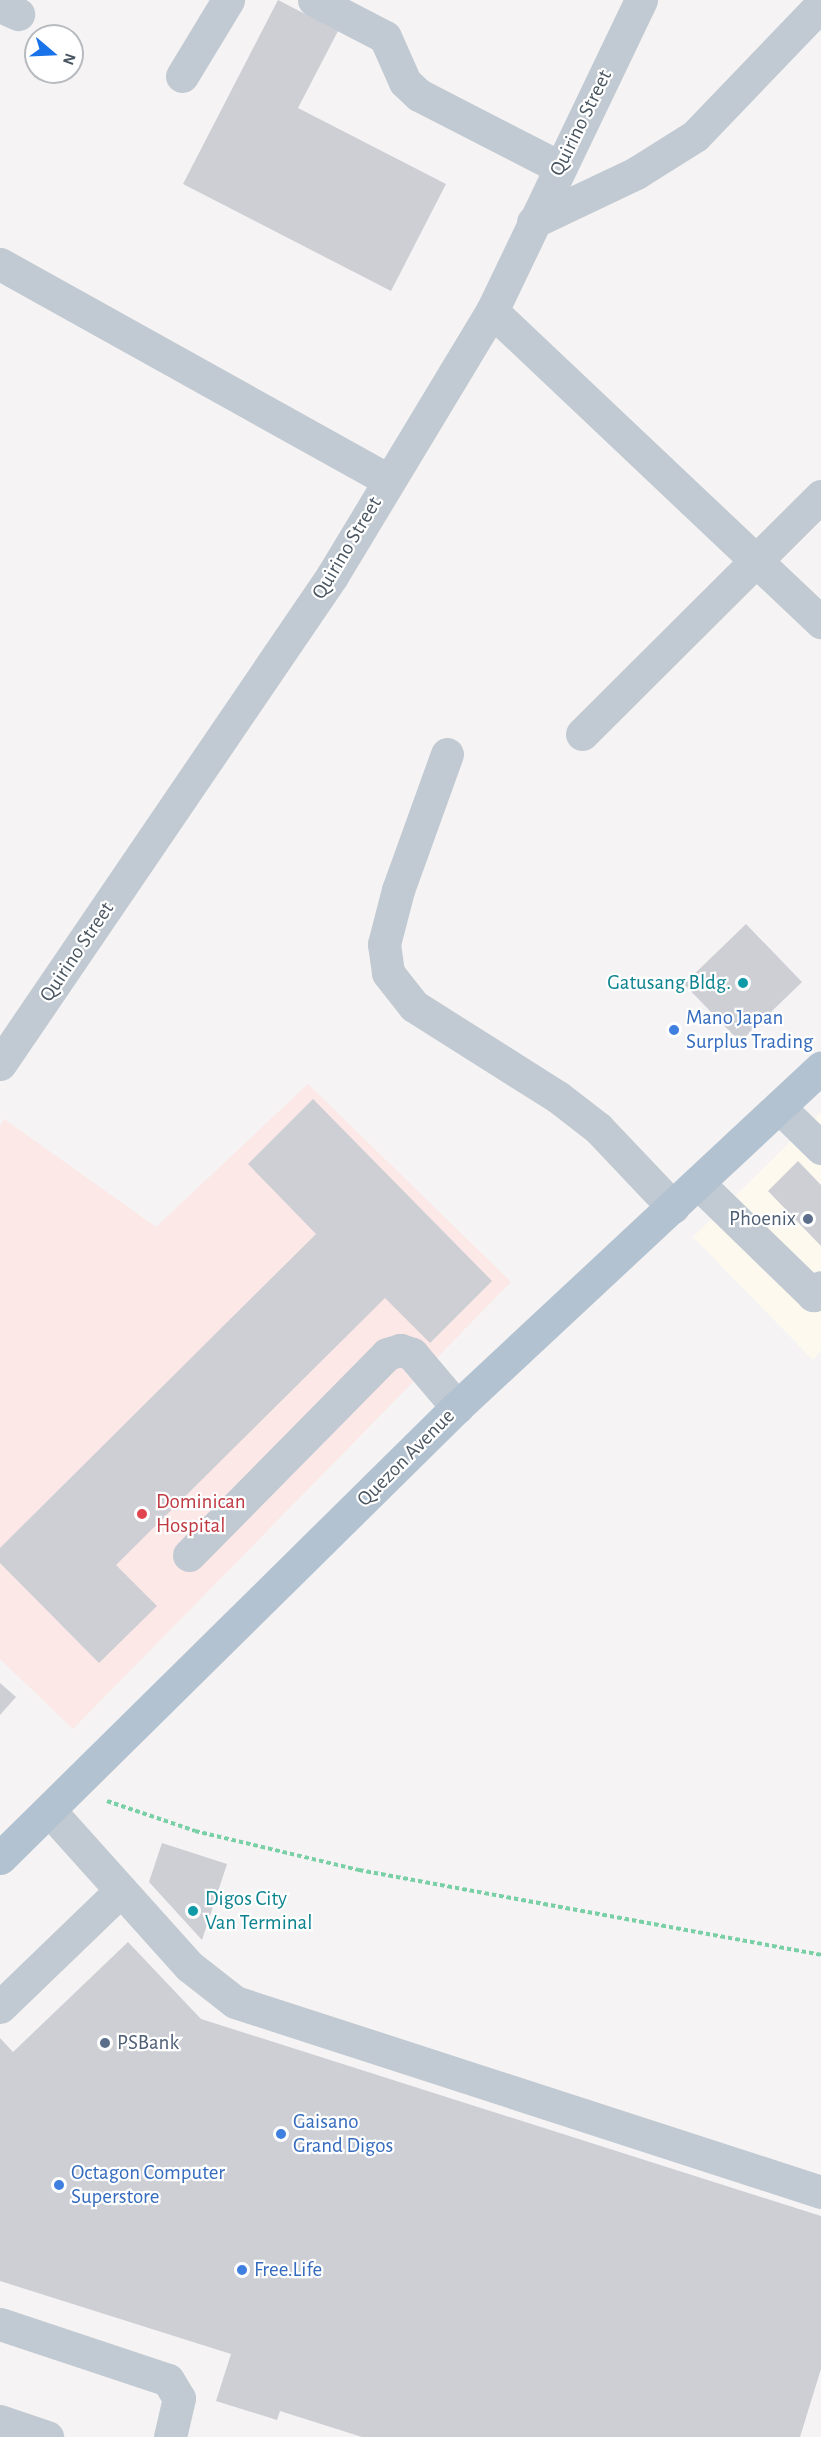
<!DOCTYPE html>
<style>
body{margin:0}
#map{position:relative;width:821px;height:2437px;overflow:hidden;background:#f5f3f3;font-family:"Alegreya Sans",sans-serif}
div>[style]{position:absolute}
.commercial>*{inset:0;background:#fdf9ef}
.medical>*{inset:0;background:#fce8e6}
.building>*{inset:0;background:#cdcfd5}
.path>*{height:4px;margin-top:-2px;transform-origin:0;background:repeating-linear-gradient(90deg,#7ad0a6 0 4.5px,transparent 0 7.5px)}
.minor>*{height:33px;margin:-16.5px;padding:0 16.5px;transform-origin:16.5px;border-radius:16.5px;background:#c1cad2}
.major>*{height:33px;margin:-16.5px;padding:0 16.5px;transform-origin:16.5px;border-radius:16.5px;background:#b3c2d1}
.dots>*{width:16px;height:16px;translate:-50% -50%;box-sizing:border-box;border:3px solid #fff;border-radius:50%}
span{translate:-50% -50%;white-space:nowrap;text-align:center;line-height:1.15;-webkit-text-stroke:4.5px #fff;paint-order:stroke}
.street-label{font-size:21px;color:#4a5661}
.culture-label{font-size:21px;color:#0d838f}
.right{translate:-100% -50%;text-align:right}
.left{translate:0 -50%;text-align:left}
.shop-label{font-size:21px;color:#366cbe}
.service-label{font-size:21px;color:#4e5e75}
.health-label{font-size:21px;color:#be3a42}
.north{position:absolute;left:24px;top:24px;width:60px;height:60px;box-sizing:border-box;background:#fff;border:2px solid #b7bbc0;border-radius:50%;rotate:109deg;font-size:16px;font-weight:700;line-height:24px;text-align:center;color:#4a5661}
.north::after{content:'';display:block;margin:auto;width:21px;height:27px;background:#1a73e8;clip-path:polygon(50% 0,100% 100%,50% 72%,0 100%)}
</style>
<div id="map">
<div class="commercial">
<div style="clip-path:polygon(821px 1112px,821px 1351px,813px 1360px,693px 1237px)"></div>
</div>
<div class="medical">
<div style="clip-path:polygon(308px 1084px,511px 1282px,73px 1729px,0 1659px,0 1126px,4px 1119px,156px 1227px)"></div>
</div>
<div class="building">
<div style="clip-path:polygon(278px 0,338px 31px,298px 108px,446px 184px,391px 291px,183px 184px)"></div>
<div style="clip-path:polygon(746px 924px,802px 982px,740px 1042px,684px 984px)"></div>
<div style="clip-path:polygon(313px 1099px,492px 1281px,430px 1343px,385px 1298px,116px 1565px,157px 1606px,99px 1663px,0 1563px,0 1548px,316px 1234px,248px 1164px)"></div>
<div style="clip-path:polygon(798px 1161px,821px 1185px,821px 1246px,768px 1191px)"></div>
<div style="clip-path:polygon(0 1683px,16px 1697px,0 1715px)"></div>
<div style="clip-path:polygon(162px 1843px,227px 1864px,202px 1940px,149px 1882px)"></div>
<div style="clip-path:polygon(128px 1942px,201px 2019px,821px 2216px,821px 2369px,800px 2437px,362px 2437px,280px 2411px,277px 2420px,216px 2401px,231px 2354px,0 2281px,0 2038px,13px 2052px)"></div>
</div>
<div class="path">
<div style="left:107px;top:1801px;width:93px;rotate:18.8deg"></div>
<div style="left:195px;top:1831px;width:169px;rotate:13.4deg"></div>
<div style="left:359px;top:1870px;width:470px;rotate:10.4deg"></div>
</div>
<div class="minor">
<div style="left:314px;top:0;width:80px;rotate:27.5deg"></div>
<div style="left:385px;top:37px;width:49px;rotate:66deg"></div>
<div style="left:405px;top:82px;width:19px;rotate:43deg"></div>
<div style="left:419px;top:95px;width:157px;rotate:27.2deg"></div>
<div style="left:0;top:6px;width:20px;rotate:24deg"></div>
<div style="left:182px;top:76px;width:89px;rotate:-58.8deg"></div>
<div style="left:533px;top:222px;width:114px;rotate:-25.4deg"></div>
<div style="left:636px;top:173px;width:70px;rotate:-32.1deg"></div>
<div style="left:695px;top:136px;width:173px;rotate:-46.2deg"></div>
<div style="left:0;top:264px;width:444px;rotate:29.1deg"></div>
<div style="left:492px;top:311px;width:453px;rotate:43.4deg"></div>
<div style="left:582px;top:734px;width:337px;rotate:-44.9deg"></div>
<div style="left:447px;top:754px;width:145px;rotate:109.8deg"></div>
<div style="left:398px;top:890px;width:56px;rotate:104.5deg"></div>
<div style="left:384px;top:944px;width:29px;rotate:82deg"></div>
<div style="left:388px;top:973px;width:42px;rotate:51.8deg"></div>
<div style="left:414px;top:1006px;width:170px;rotate:32.3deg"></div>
<div style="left:558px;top:1097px;width:51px;rotate:37.8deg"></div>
<div style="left:598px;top:1128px;width:109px;rotate:46.5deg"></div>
<div style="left:0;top:1064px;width:590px;rotate:-55.77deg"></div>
<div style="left:332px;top:576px;width:310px;rotate:-58.9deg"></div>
<div style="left:492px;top:311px;width:345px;rotate:-64.4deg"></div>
<div style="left:779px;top:1107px;width:59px;rotate:44.3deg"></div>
<div style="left:698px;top:1183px;width:161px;rotate:44.2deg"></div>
<div style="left:813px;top:1295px;width:11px;rotate:-45deg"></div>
<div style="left:189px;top:1555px;width:282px;rotate:-45.4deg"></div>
<div style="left:387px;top:1354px;width:14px;rotate:-17deg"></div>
<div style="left:400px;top:1350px;width:13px;rotate:18deg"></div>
<div style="left:412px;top:1354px;width:70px;rotate:49.7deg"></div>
<div style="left:49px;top:1810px;width:210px;rotate:48.1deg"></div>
<div style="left:189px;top:1966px;width:58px;rotate:38deg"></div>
<div style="left:235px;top:2002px;width:616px;rotate:17.96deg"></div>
<div style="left:0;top:2007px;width:168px;rotate:-44deg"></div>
<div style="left:0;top:2324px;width:177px;rotate:18.4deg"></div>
<div style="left:168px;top:2380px;width:21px;rotate:59deg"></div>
<div style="left:179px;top:2398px;width:40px;rotate:103deg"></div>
<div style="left:0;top:2421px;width:50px;rotate:18.8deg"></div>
</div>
<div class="major">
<div style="left:0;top:1858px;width:642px;rotate:-44.62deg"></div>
<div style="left:457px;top:1407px;width:498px;rotate:-43deg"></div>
</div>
<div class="dots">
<div style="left:743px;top:983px;background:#0f9aa8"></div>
<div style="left:674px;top:1030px;background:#3f7fe0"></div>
<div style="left:808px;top:1219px;background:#5c6f8a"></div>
<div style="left:142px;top:1514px;background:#e0444e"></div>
<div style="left:193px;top:1911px;background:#0f9aa8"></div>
<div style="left:105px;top:2043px;background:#5c6f8a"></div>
<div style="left:281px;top:2134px;background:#3f7fe0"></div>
<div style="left:59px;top:2185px;background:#3f7fe0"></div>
<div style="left:242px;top:2270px;background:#3f7fe0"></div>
</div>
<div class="street-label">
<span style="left:581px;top:123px;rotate:-64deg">Quirino Street</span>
<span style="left:347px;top:548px;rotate:-59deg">Quirino Street</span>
<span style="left:77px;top:952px;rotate:-56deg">Quirino Street</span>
<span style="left:406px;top:1458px;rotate:-45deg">Quezon Avenue</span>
</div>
<div class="culture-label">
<span class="right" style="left:731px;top:983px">Gatusang Bldg.</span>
<span class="left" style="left:205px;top:1911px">Digos City<br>Van Terminal</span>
</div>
<div class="shop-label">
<span class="left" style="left:686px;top:1030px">Mano Japan<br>Surplus Trading</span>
<span class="left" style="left:293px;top:2134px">Gaisano<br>Grand Digos</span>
<span class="left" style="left:71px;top:2185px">Octagon Computer<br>Superstore</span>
<span class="left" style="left:254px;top:2270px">Free.Life</span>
</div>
<div class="service-label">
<span class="right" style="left:796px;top:1219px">Phoenix</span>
<span class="left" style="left:117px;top:2043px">PSBank</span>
</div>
<div class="health-label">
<span class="left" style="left:156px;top:1514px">Dominican<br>Hospital</span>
</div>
<div class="north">N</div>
</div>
